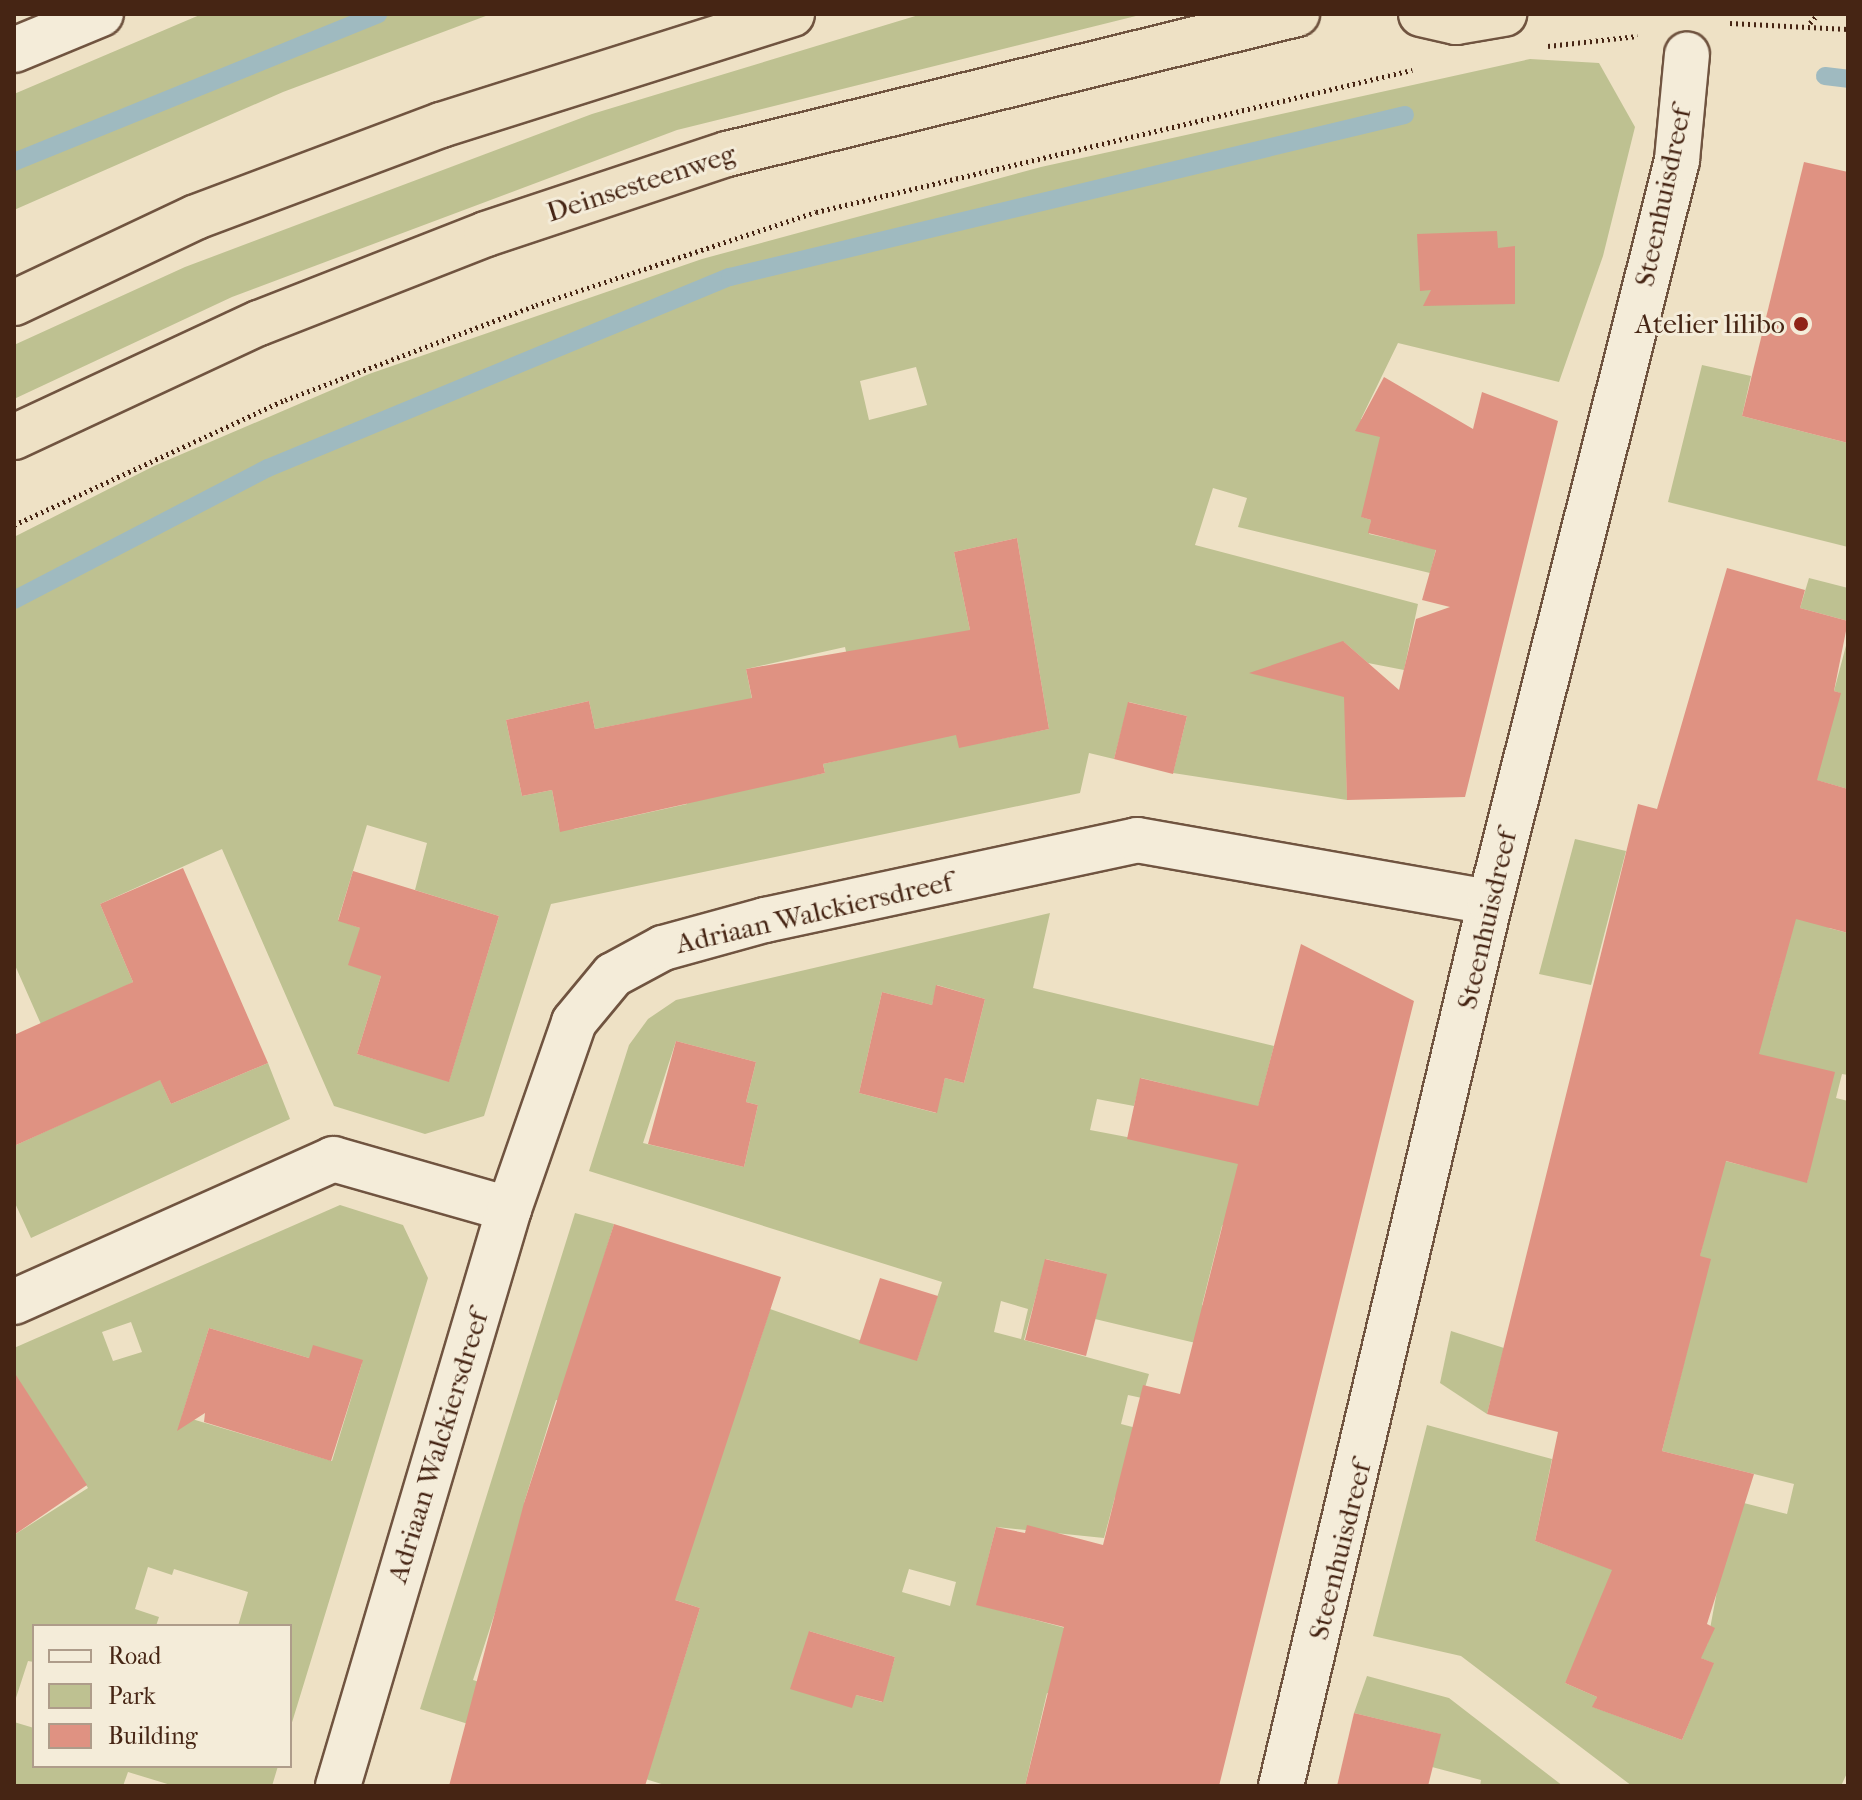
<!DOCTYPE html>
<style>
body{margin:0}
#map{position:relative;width:1862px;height:1800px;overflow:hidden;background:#eee1c5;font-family:"IM FELL French Canon",serif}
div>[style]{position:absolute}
.green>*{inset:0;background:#bec191}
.stream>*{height:18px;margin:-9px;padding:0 9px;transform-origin:9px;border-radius:9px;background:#9fbac0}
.building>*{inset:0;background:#df9282}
.path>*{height:5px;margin-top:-2.5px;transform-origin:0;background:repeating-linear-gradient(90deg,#462514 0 2px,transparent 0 6px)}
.roads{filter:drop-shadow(2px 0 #705440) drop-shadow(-2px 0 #705440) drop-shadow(0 2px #705440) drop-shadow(0 -2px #705440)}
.minor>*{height:44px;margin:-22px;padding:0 22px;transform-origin:22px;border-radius:22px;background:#f4ecd9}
.highway>*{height:44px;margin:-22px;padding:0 22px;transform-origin:22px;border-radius:22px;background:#eee1c5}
.dots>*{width:22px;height:22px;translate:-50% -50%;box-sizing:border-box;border:4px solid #f4ecd9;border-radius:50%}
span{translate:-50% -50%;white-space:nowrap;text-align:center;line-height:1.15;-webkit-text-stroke:6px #f4ecd9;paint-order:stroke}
.street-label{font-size:28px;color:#462514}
.poi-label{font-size:28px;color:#462514}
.right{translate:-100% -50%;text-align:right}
.frame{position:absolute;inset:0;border:16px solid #462514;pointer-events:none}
.legend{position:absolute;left:32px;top:1624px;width:260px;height:144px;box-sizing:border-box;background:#f4ecd9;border:2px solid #ae9c8a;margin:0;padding:10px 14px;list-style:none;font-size:24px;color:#462514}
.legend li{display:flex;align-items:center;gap:16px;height:40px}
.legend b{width:40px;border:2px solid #ae9c8a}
</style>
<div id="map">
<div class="green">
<div style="clip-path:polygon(202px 14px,491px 14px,283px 92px,14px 210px,14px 94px)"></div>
<div style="clip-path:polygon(922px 14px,1144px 14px,677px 130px,232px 297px,14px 399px,14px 345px,185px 267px,592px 114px)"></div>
<div style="clip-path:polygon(evenodd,1530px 59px,1599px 63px,1635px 127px,1603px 256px,1559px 382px,1398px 343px,1361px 419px,1451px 454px,1362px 517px,1371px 520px,1369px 534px,1436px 549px,1430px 573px,1238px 527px,1247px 498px,1213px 488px,1195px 545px,1418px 604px,1404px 670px,1368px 663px,1344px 642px,1302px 656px,1366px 702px,1346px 746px,1347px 800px,1173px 773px,1187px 716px,1129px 702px,1114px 759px,1089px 753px,1080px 793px,551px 904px,484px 1116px,425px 1134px,334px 1106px,222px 849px,100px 904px,133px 982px,120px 989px,171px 1104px,268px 1063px,290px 1119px,31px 1238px,14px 1201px,14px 1146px,81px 1115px,14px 963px,14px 537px,154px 466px,369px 374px,702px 259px,1041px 167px,1530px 59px,916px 367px,927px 405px,869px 420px,860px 381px,916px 367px,1530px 59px,1017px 538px,1049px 729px,959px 747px,970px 630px,954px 552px,1017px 538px,1530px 59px,845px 647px,869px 753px,823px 764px,825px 773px,769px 784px,746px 669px,845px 647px,1530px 59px,589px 701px,595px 729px,668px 715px,687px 804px,574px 829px,559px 827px,552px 790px,522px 796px,506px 720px,589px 701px,1530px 59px,367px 825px,427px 843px,415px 890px,499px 916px,449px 1081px,357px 1054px,381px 976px,360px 928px,338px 920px,367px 825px)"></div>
<div style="clip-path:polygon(1702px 365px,1751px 376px,1742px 416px,1848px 443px,1848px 547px,1668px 502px)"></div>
<div style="clip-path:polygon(1809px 578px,1848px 588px,1848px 621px,1800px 608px)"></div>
<div style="clip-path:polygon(1848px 638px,1848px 789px,1759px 764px,1840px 693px,1834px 691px)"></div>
<div style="clip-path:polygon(1575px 839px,1626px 851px,1591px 985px,1539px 974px)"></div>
<div style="clip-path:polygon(evenodd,1793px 894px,1835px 904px,1829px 928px,1848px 933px,1848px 1075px,1842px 1074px,1836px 1098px,1848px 1101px,1848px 1771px,1841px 1786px,1632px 1786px,1461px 1656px,1373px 1636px,1427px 1425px,1552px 1459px,1535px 1541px,1617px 1571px,1640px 1482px,1674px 1491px,1662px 1543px,1721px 1558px,1736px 1501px,1787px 1514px,1794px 1484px,1662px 1451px,1698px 1306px,1626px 1288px,1631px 1267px,1655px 1273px,1662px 1246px,1700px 1255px,1706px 1231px,1683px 1225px,1695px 1161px,1683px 1157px,1686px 1151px,1807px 1182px,1812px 1160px,1642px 1117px,1648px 1097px,1737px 1119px,1761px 1031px,1751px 1028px,1756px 1010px,1770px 1013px,1784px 961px,1687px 935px,1698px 896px,1786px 918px,1793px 894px,1659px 1573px,1717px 1591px,1707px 1645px,1657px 1624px,1651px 1638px,1713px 1663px,1682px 1740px,1593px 1707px,1597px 1697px,1565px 1683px,1614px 1593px,1649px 1605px,1659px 1573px)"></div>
<div style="clip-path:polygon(evenodd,1050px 913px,1033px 988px,1274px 1046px,1258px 1107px,1141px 1078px,1134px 1106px,1097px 1099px,1090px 1130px,1269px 1164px,1222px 1226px,1202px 1305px,1271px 1361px,1095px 1319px,1106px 1274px,1046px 1259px,1024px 1340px,1149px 1374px,1142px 1398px,1128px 1395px,1121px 1424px,1213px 1448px,1115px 1497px,1104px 1538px,996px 1527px,985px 1571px,1006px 1612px,1069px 1629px,1111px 1711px,1047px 1693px,1025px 1786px,668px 1786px,420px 1709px,575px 1213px,614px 1224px,584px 1322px,749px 1374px,770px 1309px,917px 1360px,942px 1282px,589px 1171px,629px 1045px,648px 1019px,676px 1000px,1050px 913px,937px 985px,985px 999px,964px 1083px,945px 1078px,936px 1113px,859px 1093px,882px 992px,932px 1005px,937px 985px,1050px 913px,676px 1041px,756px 1062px,746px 1102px,758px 1105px,744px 1167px,643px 1143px,676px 1041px,1050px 913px,1001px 1301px,1028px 1309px,1021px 1339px,994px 1332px,1001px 1301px,1050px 913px,556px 1400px,720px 1451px,524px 1503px,556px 1400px,1050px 913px,909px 1569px,956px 1582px,950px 1606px,902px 1592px,909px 1569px,1050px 913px,505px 1582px,626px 1584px,700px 1608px,659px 1739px,473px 1680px,505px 1582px,1050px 913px,809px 1631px,895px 1657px,882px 1702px,856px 1695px,809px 1631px)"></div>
<div style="clip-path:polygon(evenodd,340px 1205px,403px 1225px,428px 1278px,290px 1729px,290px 1626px,238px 1626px,248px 1592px,174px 1569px,172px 1575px,148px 1567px,135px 1609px,159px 1617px,156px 1626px,34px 1626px,34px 1662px,28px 1661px,14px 1704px,14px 1535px,88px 1488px,41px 1415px,14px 1416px,14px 1348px,340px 1205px,131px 1322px,142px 1352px,113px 1361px,102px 1332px,131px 1322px,340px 1205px,209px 1328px,309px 1358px,362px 1363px,332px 1461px,182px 1416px,209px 1328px)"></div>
<div style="clip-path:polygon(1451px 1331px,1504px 1348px,1487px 1414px,1440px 1383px)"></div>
<div style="clip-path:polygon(1367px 1676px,1449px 1698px,1563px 1786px,1480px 1786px,1481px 1780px,1432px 1767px,1440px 1734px,1354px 1713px)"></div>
<div style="clip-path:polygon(14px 1722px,34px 1728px,34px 1766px,278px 1766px,272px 1786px,174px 1786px,128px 1772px,123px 1786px,14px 1786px)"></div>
</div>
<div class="stream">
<div style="left:1825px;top:76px;width:23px;rotate:7deg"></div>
<div style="left:14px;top:162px;width:393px;rotate:-22.1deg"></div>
<div style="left:14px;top:600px;width:286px;rotate:-27.5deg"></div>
<div style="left:268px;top:468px;width:500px;rotate:-22.5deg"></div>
<div style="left:730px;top:277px;width:694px;rotate:-13.5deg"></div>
</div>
<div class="building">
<div style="clip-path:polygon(1804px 162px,1848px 172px,1848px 443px,1742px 416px)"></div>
<div style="clip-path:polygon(1497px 231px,1498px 248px,1515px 246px,1515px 304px,1423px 306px,1431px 290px,1420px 291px,1417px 234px)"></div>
<div style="clip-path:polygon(1384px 377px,1473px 429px,1482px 392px,1558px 421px,1465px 797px,1347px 800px,1344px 697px,1249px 673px,1343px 641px,1399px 690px,1416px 619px,1450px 607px,1422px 600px,1436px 550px,1368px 533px,1371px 520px,1361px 517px,1380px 437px,1355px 431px)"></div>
<div style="clip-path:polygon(1017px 538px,1049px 729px,959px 748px,956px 735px,823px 764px,825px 773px,560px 832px,552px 790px,522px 796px,506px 720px,589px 701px,595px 729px,752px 698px,746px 669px,970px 630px,954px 552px)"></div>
<div style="clip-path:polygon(1727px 568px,1805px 590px,1800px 608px,1848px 621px,1834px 691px,1841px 693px,1817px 780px,1848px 789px,1848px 933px,1796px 919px,1759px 1054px,1835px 1072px,1807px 1183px,1726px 1161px,1700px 1256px,1711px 1259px,1662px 1451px,1754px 1474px,1707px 1624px,1715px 1628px,1701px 1658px,1714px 1663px,1682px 1740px,1592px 1707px,1597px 1697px,1565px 1683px,1612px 1570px,1535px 1541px,1558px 1432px,1487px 1414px,1638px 804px,1657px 809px)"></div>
<div style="clip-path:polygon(1128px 702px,1187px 716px,1173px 774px,1114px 759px)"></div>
<div style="clip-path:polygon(183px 868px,268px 1063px,171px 1104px,160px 1080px,14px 1146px,14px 1035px,133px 982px,100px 904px)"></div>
<div style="clip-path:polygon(353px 871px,499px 916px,449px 1082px,357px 1054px,381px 976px,348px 965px,360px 928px,338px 921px)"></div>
<div style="clip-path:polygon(1301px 944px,1414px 1001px,1219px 1786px,1025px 1786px,1064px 1627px,976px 1605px,996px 1527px,1025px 1533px,1027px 1525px,1103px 1545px,1143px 1385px,1180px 1394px,1238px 1164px,1127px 1139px,1140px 1078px,1258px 1106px)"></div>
<div style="clip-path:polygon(936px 985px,985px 999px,964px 1083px,945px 1078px,937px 1113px,859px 1093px,882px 992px,932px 1005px)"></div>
<div style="clip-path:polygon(676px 1041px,756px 1062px,746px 1102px,758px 1105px,744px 1167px,648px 1144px)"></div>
<div style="clip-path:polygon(614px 1224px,781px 1277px,675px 1600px,700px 1608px,645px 1786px,449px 1786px,524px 1503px)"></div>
<div style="clip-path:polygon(1045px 1259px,1107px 1274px,1086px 1356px,1025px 1340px)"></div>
<div style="clip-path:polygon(880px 1278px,938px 1296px,917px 1361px,859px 1343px)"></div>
<div style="clip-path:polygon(209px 1328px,309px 1358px,313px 1345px,363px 1360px,331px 1461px,204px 1422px,205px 1413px,177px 1431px)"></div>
<div style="clip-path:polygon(14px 1372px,87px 1485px,14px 1535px)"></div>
<div style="clip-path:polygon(809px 1631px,895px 1657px,883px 1702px,856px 1695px,852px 1708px,790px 1689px)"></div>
<div style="clip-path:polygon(1354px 1713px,1441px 1734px,1428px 1786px,1337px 1786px)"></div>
</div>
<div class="path">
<div style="left:1730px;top:23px;width:118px;rotate:2.9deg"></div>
<div style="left:1810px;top:23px;width:12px;rotate:-48deg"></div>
<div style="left:1548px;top:46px;width:90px;rotate:-6.4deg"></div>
<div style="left:14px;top:525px;width:298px;rotate:-24.8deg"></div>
<div style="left:285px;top:400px;width:268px;rotate:-20.7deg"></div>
<div style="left:536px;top:305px;width:295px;rotate:-18.4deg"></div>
<div style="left:816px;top:212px;width:613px;rotate:-13.4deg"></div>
</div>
<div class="roads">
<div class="minor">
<div style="left:14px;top:50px;width:94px;rotate:-22.5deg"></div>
<div style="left:14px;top:1302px;width:350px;rotate:-24.1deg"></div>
<div style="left:333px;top:1159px;width:183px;rotate:15.9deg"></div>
<div style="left:338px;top:1786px;width:602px;rotate:-73.49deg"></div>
<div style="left:509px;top:1209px;width:198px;rotate:-70.8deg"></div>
<div style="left:574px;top:1022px;width:61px;rotate:-50.3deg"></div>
<div style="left:613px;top:975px;width:57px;rotate:-28.4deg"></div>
<div style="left:663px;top:948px;width:106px;rotate:-15.4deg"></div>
<div style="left:765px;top:920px;width:381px;rotate:-12.1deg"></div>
<div style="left:1137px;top:840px;width:358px;rotate:10deg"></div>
<div style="left:1281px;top:1786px;width:908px;rotate:-76.7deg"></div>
<div style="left:1490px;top:902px;width:765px;rotate:-75.85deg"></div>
<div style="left:1677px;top:160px;width:106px;rotate:-84.6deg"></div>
</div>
<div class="highway">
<div style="left:1421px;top:14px;width:36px;rotate:13deg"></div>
<div style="left:1456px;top:22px;width:49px;rotate:-9.5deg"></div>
<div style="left:14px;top:303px;width:201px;rotate:-25.3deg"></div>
<div style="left:196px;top:217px;width:262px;rotate:-20.6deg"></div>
<div style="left:441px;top:125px;width:368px;rotate:-17.5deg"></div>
<div style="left:14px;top:437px;width:270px;rotate:-25deg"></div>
<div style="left:259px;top:323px;width:244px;rotate:-21.4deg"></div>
<div style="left:486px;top:234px;width:254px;rotate:-18.4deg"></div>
<div style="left:727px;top:154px;width:587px;rotate:-13.8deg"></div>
</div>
</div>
<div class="dots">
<div style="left:1801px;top:324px;background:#8f2418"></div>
</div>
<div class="street-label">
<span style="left:641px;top:183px;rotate:-18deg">Deinsesteenweg</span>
<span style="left:1663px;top:197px;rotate:-78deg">Steenhuisdreef</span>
<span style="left:814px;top:913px;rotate:-13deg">Adriaan Walckiersdreef</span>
<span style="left:1487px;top:920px;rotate:-77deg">Steenhuisdreef</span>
<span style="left:438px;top:1447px;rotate:-73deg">Adriaan Walckiersdreef</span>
<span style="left:1340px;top:1551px;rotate:-76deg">Steenhuisdreef</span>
</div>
<div class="poi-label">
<span class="right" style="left:1785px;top:324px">Atelier lilibo</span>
</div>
<div class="frame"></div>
<ul class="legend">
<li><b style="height:10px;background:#f4ecd9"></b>Road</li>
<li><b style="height:22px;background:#bec191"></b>Park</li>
<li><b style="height:22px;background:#df9282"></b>Building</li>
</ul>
</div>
